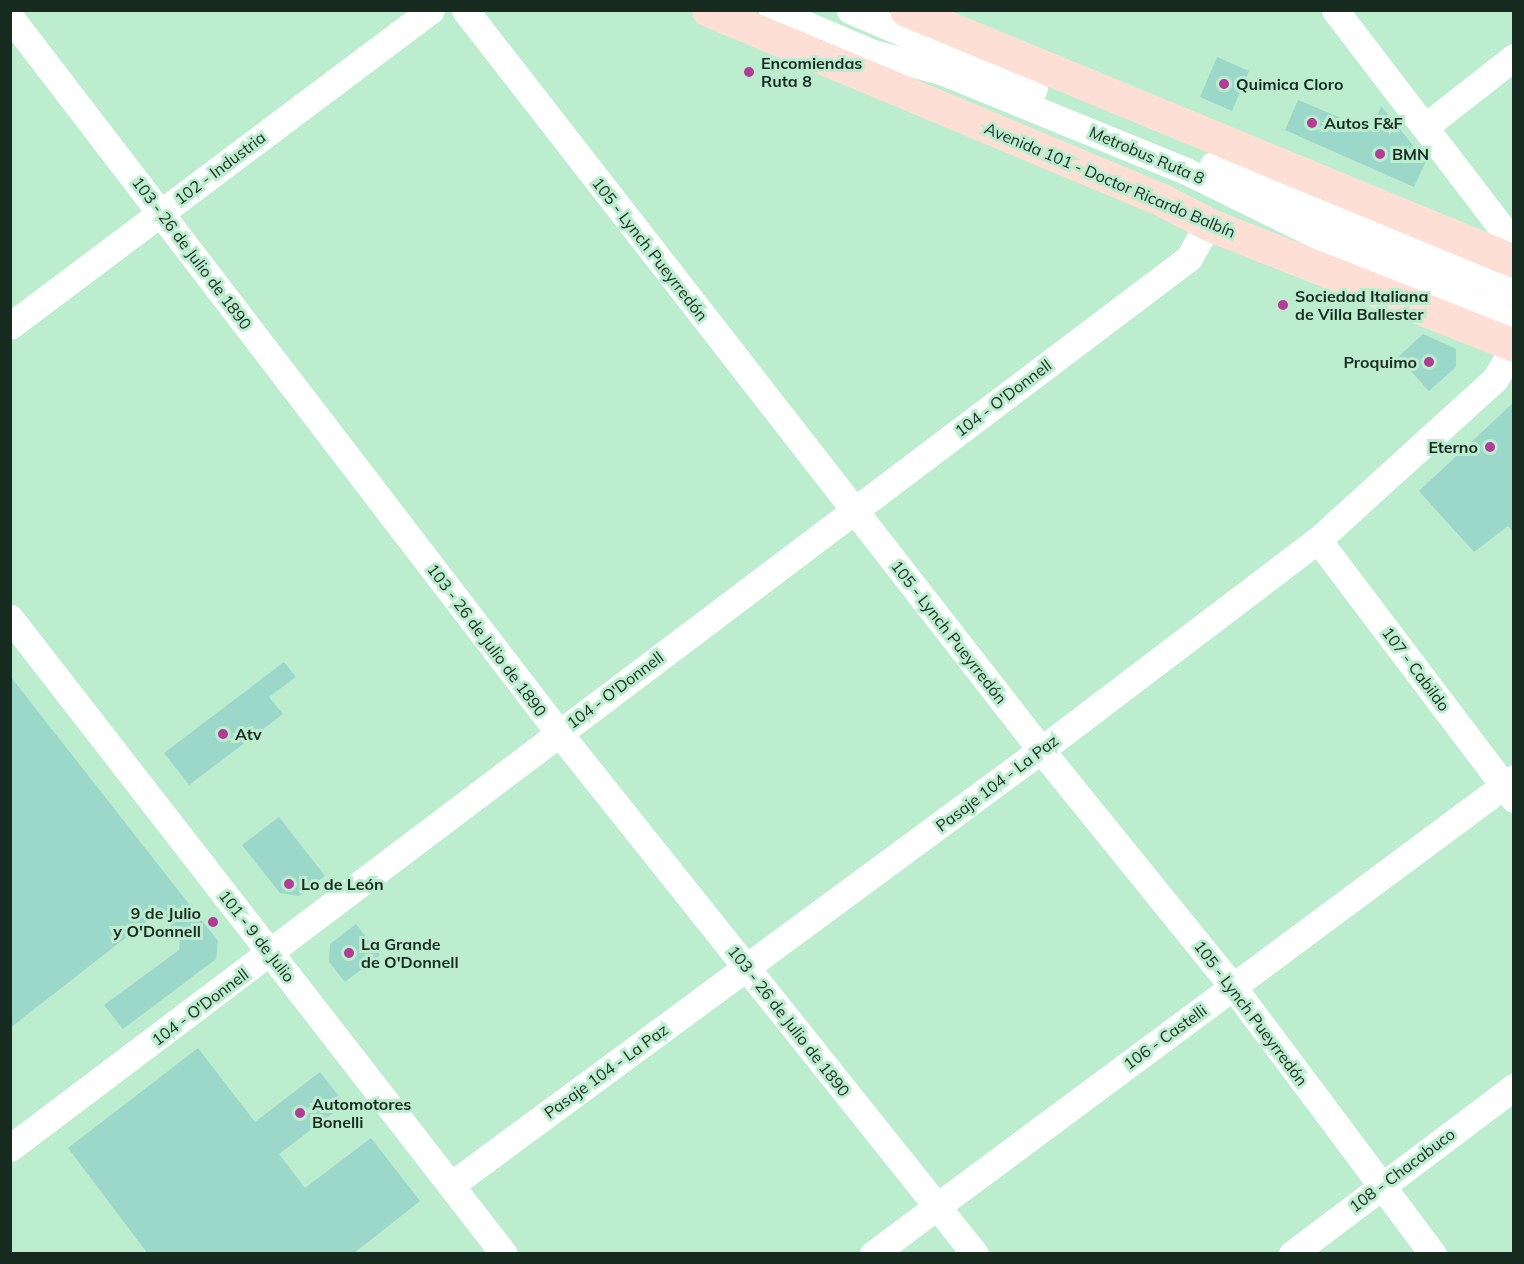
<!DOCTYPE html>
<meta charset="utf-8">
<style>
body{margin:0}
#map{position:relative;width:1524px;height:1264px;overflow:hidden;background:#bcedcf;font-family:Mulish,sans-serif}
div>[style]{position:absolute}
.building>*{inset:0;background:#9bd8ca}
.minor>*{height:27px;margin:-13.5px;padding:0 13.5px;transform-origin:13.5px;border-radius:13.5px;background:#fff}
.major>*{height:33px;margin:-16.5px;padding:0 16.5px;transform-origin:16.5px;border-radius:16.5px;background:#fddfd5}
.dots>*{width:16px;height:16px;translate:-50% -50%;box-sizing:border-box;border:3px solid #bcedcf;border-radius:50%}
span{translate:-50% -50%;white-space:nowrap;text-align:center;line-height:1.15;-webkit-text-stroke:6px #bcedcf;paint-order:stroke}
.poi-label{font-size:16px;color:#182b20;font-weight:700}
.left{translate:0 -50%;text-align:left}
.right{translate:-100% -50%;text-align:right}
.street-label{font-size:16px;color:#182b20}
.frame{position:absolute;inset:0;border:12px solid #182b20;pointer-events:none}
</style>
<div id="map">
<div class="building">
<div style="clip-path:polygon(1217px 57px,1249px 71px,1232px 111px,1200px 97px)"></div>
<div style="clip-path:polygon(1298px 100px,1372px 131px,1381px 106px,1426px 161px,1414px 187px,1285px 130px)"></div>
<div style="clip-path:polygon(1423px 334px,1456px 349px,1456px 367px,1429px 391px,1398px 357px)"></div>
<div style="clip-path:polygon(1514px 402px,1514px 533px,1508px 526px,1474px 552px,1419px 491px)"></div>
<div style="clip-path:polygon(284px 662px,296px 677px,269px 697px,283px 714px,189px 785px,164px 753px)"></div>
<div style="clip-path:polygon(10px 676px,218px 941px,216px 959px,123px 1029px,104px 1005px,179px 950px,180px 939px,160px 911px,10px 1028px)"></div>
<div style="clip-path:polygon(279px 817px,325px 876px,299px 896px,280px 893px,242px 845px)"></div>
<div style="clip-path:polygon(356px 924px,380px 955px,345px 982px,329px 962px,330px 944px)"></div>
<div style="clip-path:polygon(198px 1048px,255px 1122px,320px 1072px,345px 1104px,279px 1154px,305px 1188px,371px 1138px,420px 1201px,353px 1254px,148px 1254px,68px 1148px)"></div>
</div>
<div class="minor">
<div style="left:465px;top:10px;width:938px;rotate:52.1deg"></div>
<div style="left:1041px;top:750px;width:305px;rotate:51deg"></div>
<div style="left:1233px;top:987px;width:334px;rotate:53.2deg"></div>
<div style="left:772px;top:10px;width:110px;rotate:23.1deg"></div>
<div style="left:873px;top:53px;width:70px;rotate:14.8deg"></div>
<div style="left:941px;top:71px;width:262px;rotate:22.2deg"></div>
<div style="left:1184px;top:170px;width:175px;rotate:26.1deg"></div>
<div style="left:1341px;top:247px;width:188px;rotate:22.9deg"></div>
<div style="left:850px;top:10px;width:200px;rotate:23.2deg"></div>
<div style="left:1335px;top:10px;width:295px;rotate:52.6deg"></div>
<div style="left:10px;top:17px;width:902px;rotate:52.52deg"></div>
<div style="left:559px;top:733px;width:667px;rotate:51.39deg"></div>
<div style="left:1426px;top:126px;width:112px;rotate:-38.1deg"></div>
<div style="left:1213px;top:165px;width:326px;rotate:22.7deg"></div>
<div style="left:10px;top:326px;width:526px;rotate:-36.89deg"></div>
<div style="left:1318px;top:540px;width:325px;rotate:52.9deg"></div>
<div style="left:10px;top:618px;width:805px;rotate:52.16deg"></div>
<div style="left:10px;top:1148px;width:1477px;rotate:-37.05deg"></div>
<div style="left:1189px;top:258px;width:39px;rotate:-61deg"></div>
<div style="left:451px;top:1185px;width:733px;rotate:-36.4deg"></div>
<div style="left:1041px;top:750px;width:348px;rotate:-37.2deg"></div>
<div style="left:1318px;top:540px;width:239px;rotate:-42.3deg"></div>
<div style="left:1495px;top:379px;width:37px;rotate:-59deg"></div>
<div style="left:873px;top:1254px;width:798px;rotate:-36.6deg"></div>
<div style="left:1292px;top:1254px;width:278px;rotate:-37deg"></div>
</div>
<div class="major">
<div style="left:708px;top:10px;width:494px;rotate:22.7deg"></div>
<div style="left:1164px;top:201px;width:50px;rotate:27.6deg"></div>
<div style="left:1208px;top:224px;width:329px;rotate:21.6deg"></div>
<div style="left:906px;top:10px;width:658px;rotate:22.43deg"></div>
</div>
<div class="dots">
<div style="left:749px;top:72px;background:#b13d96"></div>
<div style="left:1224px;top:84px;background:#b13d96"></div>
<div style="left:1312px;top:123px;background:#b13d96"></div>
<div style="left:1380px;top:154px;background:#b13d96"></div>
<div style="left:1283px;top:305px;background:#b13d96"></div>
<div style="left:1429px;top:362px;background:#b13d96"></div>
<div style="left:1490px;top:447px;background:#b13d96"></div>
<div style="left:223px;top:734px;background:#b13d96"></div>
<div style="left:289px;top:884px;background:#b13d96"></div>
<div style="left:213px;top:922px;background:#b13d96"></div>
<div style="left:349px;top:953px;background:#b13d96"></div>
<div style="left:300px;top:1113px;background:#b13d96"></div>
</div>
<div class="poi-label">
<span class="left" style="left:761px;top:72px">Encomiendas<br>Ruta 8</span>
<span class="left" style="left:1236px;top:84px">Quimica Cloro</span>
<span class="left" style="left:1324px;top:123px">Autos F&amp;F</span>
<span class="left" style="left:1392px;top:154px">BMN</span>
<span class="left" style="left:1295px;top:305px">Sociedad Italiana<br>de Villa Ballester</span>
<span class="right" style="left:1417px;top:362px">Proquimo</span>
<span class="right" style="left:1478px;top:447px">Eterno</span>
<span class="left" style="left:235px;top:734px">Atv</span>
<span class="left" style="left:301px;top:884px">Lo de León</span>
<span class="right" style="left:201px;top:922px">9 de Julio<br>y O'Donnell</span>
<span class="left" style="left:361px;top:953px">La Grande<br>de O'Donnell</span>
<span class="left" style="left:312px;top:1113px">Automotores<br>Bonelli</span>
</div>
<div class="street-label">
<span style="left:1147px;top:155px;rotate:23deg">Metrobus Ruta 8</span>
<span style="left:220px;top:168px;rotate:-37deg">102 - Industria</span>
<span style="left:1110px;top:180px;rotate:23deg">Avenida 101 - Doctor Ricardo Balbín</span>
<span style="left:650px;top:249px;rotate:52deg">105 - Lynch Pueyrredón</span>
<span style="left:192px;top:253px;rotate:53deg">103 - 26 de Julio de 1890</span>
<span style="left:1003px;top:398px;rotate:-37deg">104 - O'Donnell</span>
<span style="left:949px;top:632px;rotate:52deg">105 - Lynch Pueyrredón</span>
<span style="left:487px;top:640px;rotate:53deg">103 - 26 de Julio de 1890</span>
<span style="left:1416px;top:669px;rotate:53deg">107 - Cabildo</span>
<span style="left:615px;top:690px;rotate:-37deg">104 - O'Donnell</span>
<span style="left:997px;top:783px;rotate:-37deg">Pasaje 104 - La Paz</span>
<span style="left:257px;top:936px;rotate:52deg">101 - 9 de Julio</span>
<span style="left:200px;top:1007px;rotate:-37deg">104 - O'Donnell</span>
<span style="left:1251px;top:1013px;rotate:53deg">105 - Lynch Pueyrredón</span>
<span style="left:789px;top:1021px;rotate:52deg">103 - 26 de Julio de 1890</span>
<span style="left:1165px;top:1037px;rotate:-36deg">106 - Castelli</span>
<span style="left:606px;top:1071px;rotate:-36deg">Pasaje 104 - La Paz</span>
<span style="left:1402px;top:1170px;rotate:-37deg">108 - Chacabuco</span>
</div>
<div class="frame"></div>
</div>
